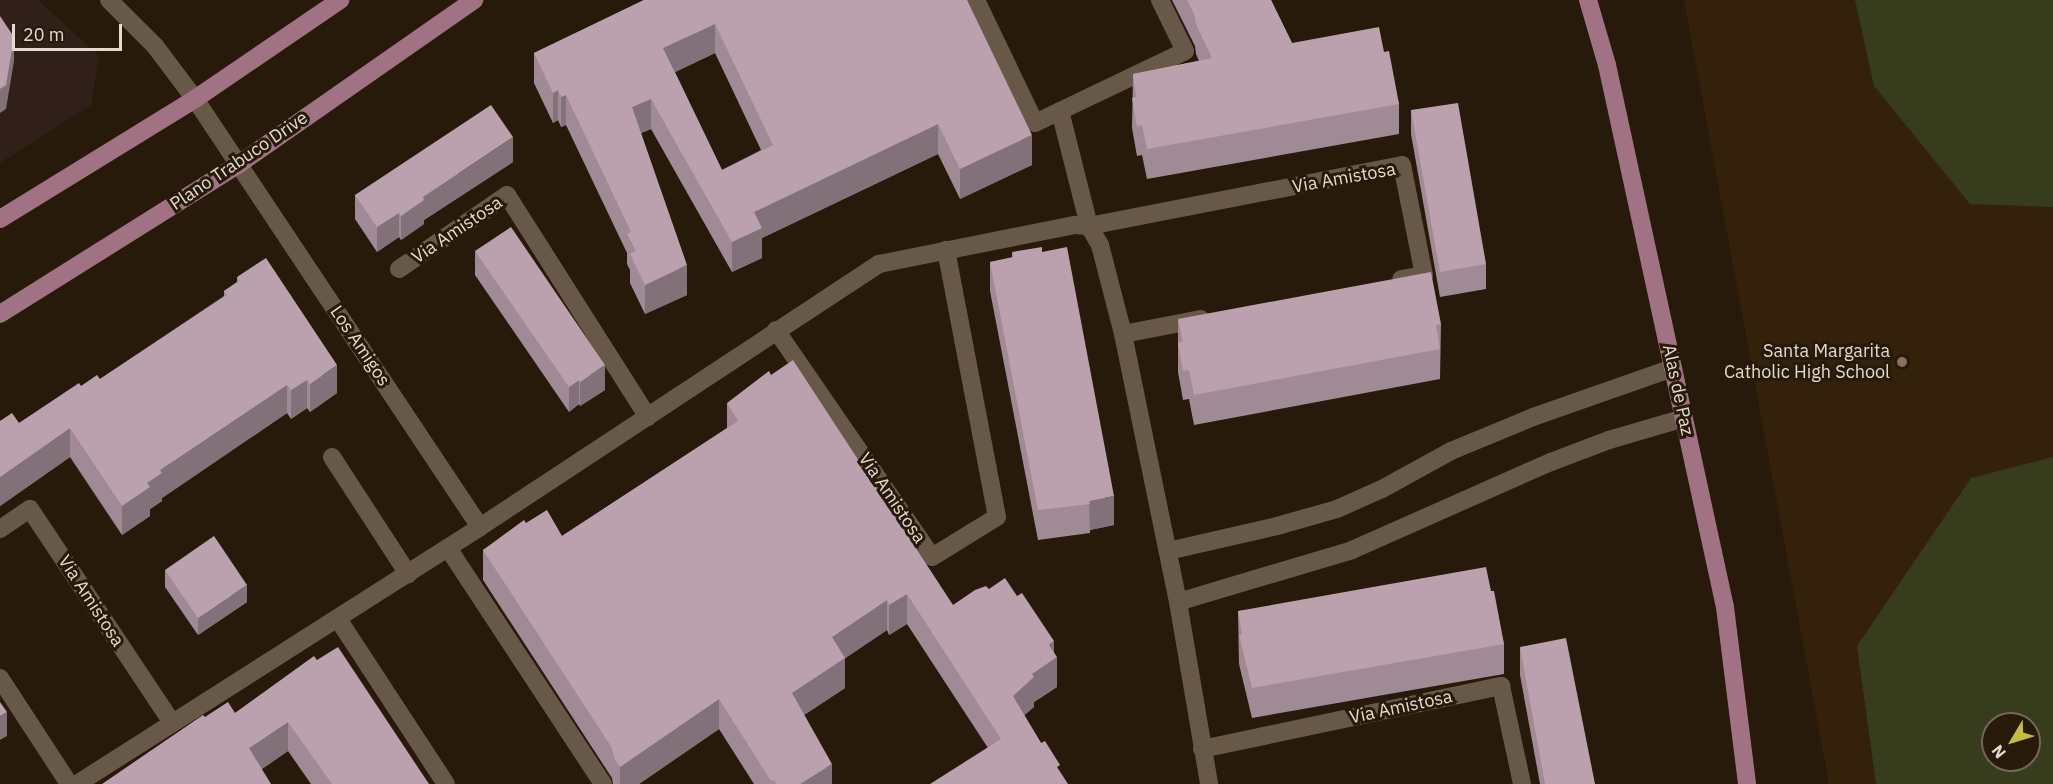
<!DOCTYPE html>
<style>
body{margin:0}
#map{position:relative;width:2053px;height:784px;overflow:hidden;background:#271a0a;font-family:"IBM Plex Sans",sans-serif}
div>[style]{position:absolute}
.commercial>*{inset:0;background:#311f19}
.built>*{inset:0;background:#33210b}
.green>*{inset:0;background:#363c1c}
.minor>*{height:18px;margin:-9px;padding:0 9px;transform-origin:9px;border-radius:9px;background:#685847}
.major>*{height:18px;margin:-9px;padding:0 9px;transform-origin:9px;border-radius:9px;background:#a17184}
.wall>*{inset:0;background:#a08a95}
.shaded-wall>*{inset:0;background:#827179}
.building>*{inset:0;background:#baa1ad}
.dots>*{width:16px;height:16px;translate:-50% -50%;box-sizing:border-box;border:3px solid #271a0a;border-radius:50%}
span{translate:-50% -50%;white-space:nowrap;text-align:center;line-height:1.15;-webkit-text-stroke:6px #271a0a;paint-order:stroke}
.street-label{font-size:18px;color:#e3dad0}
.poi-label{font-size:18px;color:#e3dad0}
.right{translate:-100% -50%;text-align:right}
.north{position:absolute;left:1981px;top:712px;width:60px;height:60px;box-sizing:border-box;background:#271a0a;border:2px solid #726759;border-radius:50%;rotate:232deg;font-size:16px;font-weight:700;line-height:24px;text-align:center;color:#e3dad0}
.north::after{content:'';display:block;margin:auto;width:21px;height:27px;background:#c2bd3f;clip-path:polygon(50% 0,100% 100%,50% 72%,0 100%)}
.scale{position:absolute;left:12px;top:24px;width:110px;height:27px;box-sizing:border-box;border:3px solid #e3dad0;border-top:0;padding-left:8px;font-size:18px;line-height:21px;white-space:nowrap;color:#e3dad0;-webkit-text-stroke:4px #271a0a;paint-order:stroke}
</style>
<div id="map">
<div class="commercial">
<div style="clip-path:polygon(0 0,38px 0,99px 56px,91px 105px,0 163px)"></div>
</div>
<div class="built">
<div style="clip-path:polygon(evenodd,1684px 0,2053px 0,2053px 784px,1829px 784px,1684px 0,1993px 724px,2029px 724px,2029px 760px,1993px 760px,1993px 724px)"></div>
</div>
<div class="green">
<div style="clip-path:polygon(1855px 0,2053px 0,2053px 207px,1970px 204px,1874px 86px)"></div>
<div style="clip-path:polygon(evenodd,2053px 457px,2053px 784px,1876px 784px,1857px 646px,1971px 478px,2053px 457px,1993px 724px,2029px 724px,2029px 760px,1993px 760px,1993px 724px)"></div>
</div>
<div class="minor">
<div style="left:109px;top:0;width:65px;rotate:45deg"></div>
<div style="left:155px;top:46px;width:66px;rotate:53deg"></div>
<div style="left:195px;top:99px;width:514px;rotate:56.34deg"></div>
<div style="left:976px;top:0;width:136px;rotate:64.4deg"></div>
<div style="left:1035px;top:123px;width:166px;rotate:-25.6deg"></div>
<div style="left:1185px;top:51px;width:57px;rotate:-116.1deg"></div>
<div style="left:1060px;top:111px;width:119px;rotate:75.8deg"></div>
<div style="left:1089px;top:226px;width:319px;rotate:-11deg"></div>
<div style="left:1402px;top:165px;width:112px;rotate:78.7deg"></div>
<div style="left:1424px;top:275px;width:23px;rotate:170deg"></div>
<div style="left:399px;top:269px;width:131px;rotate:-34.4deg"></div>
<div style="left:507px;top:195px;width:263px;rotate:57.6deg"></div>
<div style="left:776px;top:330px;width:275px;rotate:55.5deg"></div>
<div style="left:932px;top:557px;width:76px;rotate:-31.6deg"></div>
<div style="left:997px;top:517px;width:272px;rotate:-100.8deg"></div>
<div style="left:1123px;top:334px;width:79px;rotate:-10.9deg"></div>
<div style="left:332px;top:457px;width:140px;rotate:57deg"></div>
<div style="left:0;top:529px;width:36px;rotate:-34deg"></div>
<div style="left:30px;top:509px;width:257px;rotate:56.4deg"></div>
<div style="left:448px;top:548px;width:282px;rotate:56.7deg"></div>
<div style="left:1168px;top:551px;width:112px;rotate:-12.9deg"></div>
<div style="left:1277px;top:526px;width:62px;rotate:-15.8deg"></div>
<div style="left:1337px;top:509px;width:49px;rotate:-24deg"></div>
<div style="left:1382px;top:489px;width:79px;rotate:-28.8deg"></div>
<div style="left:1451px;top:451px;width:89px;rotate:-22.5deg"></div>
<div style="left:1533px;top:417px;width:148px;rotate:-19.3deg"></div>
<div style="left:1178px;top:602px;width:182px;rotate:-16.6deg"></div>
<div style="left:1352px;top:550px;width:218px;rotate:-23.9deg"></div>
<div style="left:1551px;top:462px;width:62px;rotate:-20.8deg"></div>
<div style="left:1609px;top:440px;width:78px;rotate:-16.3deg"></div>
<div style="left:338px;top:619px;width:197px;rotate:56.8deg"></div>
<div style="left:0;top:678px;width:126px;rotate:56.9deg"></div>
<div style="left:1202px;top:749px;width:306px;rotate:-11.9deg"></div>
<div style="left:1501px;top:686px;width:100px;rotate:77.9deg"></div>
<div style="left:77px;top:784px;width:478px;rotate:-32.5deg"></div>
<div style="left:480px;top:527px;width:478px;rotate:-33.4deg"></div>
<div style="left:879px;top:264px;width:200px;rotate:-11.3deg"></div>
<div style="left:1075px;top:225px;width:14px;rotate:4deg"></div>
<div style="left:1089px;top:226px;width:22px;rotate:60deg"></div>
<div style="left:1100px;top:245px;width:92px;rotate:75.5deg"></div>
<div style="left:1123px;top:334px;width:274px;rotate:78.4deg"></div>
<div style="left:1178px;top:602px;width:185px;rotate:80.3deg"></div>
</div>
<div class="major">
<div style="left:1588px;top:0;width:68px;rotate:73.7deg"></div>
<div style="left:1607px;top:65px;width:555px;rotate:77.72deg"></div>
<div style="left:1725px;top:607px;width:178px;rotate:82.9deg"></div>
<div style="left:0;top:219px;width:229px;rotate:-31.6deg"></div>
<div style="left:195px;top:99px;width:176px;rotate:-34.3deg"></div>
<div style="left:0;top:314px;width:282px;rotate:-32.1deg"></div>
<div style="left:239px;top:164px;width:287px;rotate:-34.9deg"></div>
</div>
<div class="wall">
<div style="clip-path:polygon(evenodd,644px 0,967px 0,1032px 165px,960px 199px,938px 154px,762px 238px,762px 258px,732px 272px,651px 129px,641px 133px,687px 295px,645px 314px,630px 283px,630px 270px,627px 264px,627px 253px,566px 125px,561px 127px,558px 120px,553px 123px,534px 83px,534px 53px,644px 0,715px 53px,761px 150px,722px 170px,675px 72px,715px 53px)"></div>
<div style="clip-path:polygon(1172px 0,1271px 0,1292px 43px,1384px 52px,1399px 104px,1399px 134px,1147px 179px,1142px 155px,1137px 156px,1132px 128px,1133px 74px,1199px 61px,1196px 54px,1195px 46px)"></div>
<div style="clip-path:polygon(1411px 110px,1486px 264px,1486px 289px,1440px 297px,1411px 134px)"></div>
<div style="clip-path:polygon(513px 162px,424px 220px,424px 224px,401px 240px,399px 237px,377px 252px,355px 219px,355px 195px)"></div>
<div style="clip-path:polygon(475px 251px,605px 390px,580px 406px,579px 404px,569px 412px,475px 275px)"></div>
<div style="clip-path:polygon(1012px 252px,1114px 525px,1090px 530px,1090px 533px,1038px 540px,990px 291px,990px 262px,1012px 258px)"></div>
<div style="clip-path:polygon(237px 277px,337px 393px,310px 412px,307px 408px,291px 419px,287px 413px,162px 498px,162px 501px,150px 509px,150px 516px,122px 535px,70px 457px,0 506px,0 421px,19px 423px,81px 386px,100px 379px,224px 296px,224px 291px,237px 282px)"></div>
<div style="clip-path:polygon(1178px 319px,1441px 324px,1440px 379px,1194px 425px,1189px 399px,1183px 400px,1178px 372px)"></div>
<div style="clip-path:polygon(727px 403px,953px 605px,989px 589px,1054px 653px,1057px 687px,1034px 702px,1034px 707px,1024px 715px,1041px 743px,1060px 765px,988px 748px,907px 624px,889px 635px,887px 630px,845px 658px,845px 688px,804px 715px,832px 784px,754px 784px,719px 729px,639px 784px,613px 784px,612px 778px,483px 580px,483px 550px,526px 523px,562px 536px,727px 428px)"></div>
<div style="clip-path:polygon(165px 570px,247px 602px,198px 635px,165px 587px)"></div>
<div style="clip-path:polygon(1491px 591px,1504px 644px,1504px 674px,1252px 718px,1239px 664px,1238px 611px)"></div>
<div style="clip-path:polygon(1520px 647px,1595px 784px,1540px 784px,1520px 675px)"></div>
<div style="clip-path:polygon(317px 660px,429px 784px,311px 784px,288px 751px,262px 769px,205px 717px,235px 713px)"></div>
</div>
<div class="shaded-wall">
<div style="clip-path:polygon(715px 24px,715px 53px,663px 78px,663px 48px)"></div>
<div style="clip-path:polygon(14px 37px,14px 61px,6px 109px,0 113px,0 89px)"></div>
<div style="clip-path:polygon(558px 90px,558px 120px,553px 123px,553px 93px)"></div>
<div style="clip-path:polygon(566px 95px,566px 125px,561px 127px,561px 97px)"></div>
<div style="clip-path:polygon(651px 99px,651px 129px,632px 137px,632px 107px)"></div>
<div style="clip-path:polygon(938px 124px,938px 154px,762px 238px,762px 258px,732px 272px,732px 242px,754px 212px)"></div>
<div style="clip-path:polygon(1032px 135px,1032px 165px,960px 199px,960px 169px)"></div>
<div style="clip-path:polygon(513px 137px,513px 162px,424px 220px,424px 224px,401px 240px,401px 216px,423px 197px)"></div>
<div style="clip-path:polygon(399px 213px,399px 237px,377px 252px,377px 227px)"></div>
<div style="clip-path:polygon(687px 265px,687px 295px,645px 314px,645px 285px)"></div>
<div style="clip-path:polygon(337px 365px,337px 393px,310px 412px,310px 384px)"></div>
<div style="clip-path:polygon(605px 365px,605px 390px,580px 406px,580px 382px)"></div>
<div style="clip-path:polygon(307px 380px,307px 408px,291px 419px,291px 390px)"></div>
<div style="clip-path:polygon(579px 380px,579px 404px,569px 412px,569px 387px)"></div>
<div style="clip-path:polygon(287px 385px,287px 413px,162px 498px,162px 501px,150px 509px,150px 516px,122px 535px,122px 506px,160px 470px)"></div>
<div style="clip-path:polygon(70px 428px,70px 457px,0 506px,0 477px)"></div>
<div style="clip-path:polygon(1114px 496px,1114px 525px,1090px 530px,1089px 501px)"></div>
<div style="clip-path:polygon(247px 585px,247px 602px,198px 635px,198px 618px)"></div>
<div style="clip-path:polygon(907px 594px,907px 624px,889px 635px,889px 605px)"></div>
<div style="clip-path:polygon(887px 600px,887px 630px,837px 664px,845px 658px,845px 688px,792px 723px,792px 693px,832px 637px)"></div>
<div style="clip-path:polygon(1054px 641px,1054px 659px,1057px 657px,1057px 687px,1034px 702px,1034px 707px,1013px 725px,1013px 696px,1032px 674px,1049px 645px)"></div>
<div style="clip-path:polygon(719px 699px,719px 729px,639px 784px,620px 784px,620px 767px)"></div>
<div style="clip-path:polygon(7px 712px,7px 736px,0 740px,0 716px)"></div>
<div style="clip-path:polygon(288px 722px,288px 751px,249px 777px,249px 748px)"></div>
<div style="clip-path:polygon(832px 764px,832px 784px,800px 784px)"></div>
</div>
<div class="building">
<div style="clip-path:polygon(evenodd,644px 0,967px 0,1032px 135px,960px 169px,938px 124px,754px 212px,762px 228px,732px 242px,651px 99px,632px 107px,687px 265px,645px 285px,630px 254px,636px 251px,627px 234px,631px 232px,566px 95px,561px 97px,558px 90px,553px 93px,534px 53px,644px 0,715px 24px,773px 145px,722px 170px,663px 48px,715px 24px)"></div>
<div style="clip-path:polygon(1187px 0,1271px 0,1292px 43px,1379px 27px,1384px 52px,1389px 51px,1399px 104px,1147px 149px,1142px 125px,1137px 126px,1132px 98px,1136px 97px,1133px 74px,1212px 58px,1196px 24px,1195px 16px)"></div>
<div style="clip-path:polygon(0 16px,14px 37px,6px 85px,0 89px)"></div>
<div style="clip-path:polygon(1458px 103px,1486px 264px,1440px 272px,1411px 110px)"></div>
<div style="clip-path:polygon(491px 105px,513px 137px,423px 197px,424px 200px,401px 216px,399px 213px,377px 227px,355px 195px)"></div>
<div style="clip-path:polygon(511px 227px,605px 365px,580px 382px,579px 380px,569px 387px,475px 251px)"></div>
<div style="clip-path:polygon(1042px 247px,1042px 252px,1067px 247px,1114px 496px,1089px 501px,1090px 504px,1038px 510px,990px 262px,1013px 257px,1012px 252px)"></div>
<div style="clip-path:polygon(266px 258px,337px 365px,310px 384px,307px 380px,291px 390px,287px 385px,160px 470px,162px 473px,147px 483px,150px 487px,122px 506px,70px 428px,0 477px,0 421px,12px 413px,19px 423px,79px 383px,81px 386px,97px 375px,100px 379px,227px 295px,224px 291px,239px 281px,237px 277px)"></div>
<div style="clip-path:polygon(1431px 272px,1441px 324px,1436px 325px,1440px 349px,1194px 395px,1189px 370px,1183px 371px,1178px 343px,1183px 342px,1178px 319px)"></div>
<div style="clip-path:polygon(793px 360px,953px 605px,975px 590px,986px 586px,989px 589px,1005px 578px,1017px 596px,1022px 593px,1054px 641px,1049px 645px,1057px 657px,1032px 674px,1034px 677px,1013px 696px,1041px 743px,1045px 741px,1060px 765px,1057px 767px,1068px 784px,930px 784px,1001px 739px,907px 594px,889px 605px,887px 600px,832px 637px,845px 658px,792px 693px,832px 764px,800px 784px,776px 784px,774px 780px,771px 781px,719px 699px,620px 767px,614px 758px,612px 748px,483px 550px,524px 520px,526px 523px,547px 510px,562px 536px,738px 421px,727px 403px,769px 371px,771px 375px)"></div>
<div style="clip-path:polygon(214px 536px,247px 585px,198px 618px,165px 570px)"></div>
<div style="clip-path:polygon(1486px 567px,1491px 591px,1494px 591px,1504px 644px,1252px 688px,1239px 635px,1242px 635px,1238px 611px)"></div>
<div style="clip-path:polygon(1566px 638px,1595px 784px,1545px 784px,1520px 647px)"></div>
<div style="clip-path:polygon(338px 647px,429px 784px,332px 784px,288px 722px,249px 748px,271px 784px,102px 784px,203px 715px,205px 717px,228px 702px,235px 713px,314px 656px,317px 660px)"></div>
<div style="clip-path:polygon(0 702px,7px 712px,0 716px)"></div>
</div>
<div class="dots">
<div style="left:1902px;top:362px;background:#8d6e63"></div>
</div>
<div class="street-label">
<span style="left:239px;top:161px;rotate:-34deg">Plano Trabuco Drive</span>
<span style="left:1344px;top:178px;rotate:-10deg">Via Amistosa</span>
<span style="left:457px;top:230px;rotate:-34deg">Via Amistosa</span>
<span style="left:360px;top:346px;rotate:56deg">Los Amigos</span>
<span style="left:1678px;top:390px;rotate:78deg">Alas de Paz</span>
<span style="left:892px;top:498px;rotate:56deg">Via Amistosa</span>
<span style="left:91px;top:601px;rotate:57deg">Via Amistosa</span>
<span style="left:1401px;top:707px;rotate:-12deg">Via Amistosa</span>
</div>
<div class="poi-label">
<span class="right" style="left:1890px;top:362px">Santa Margarita<br>Catholic High School</span>
</div>
<div class="north">N</div>
<div class="scale">20 m</div>
</div>
